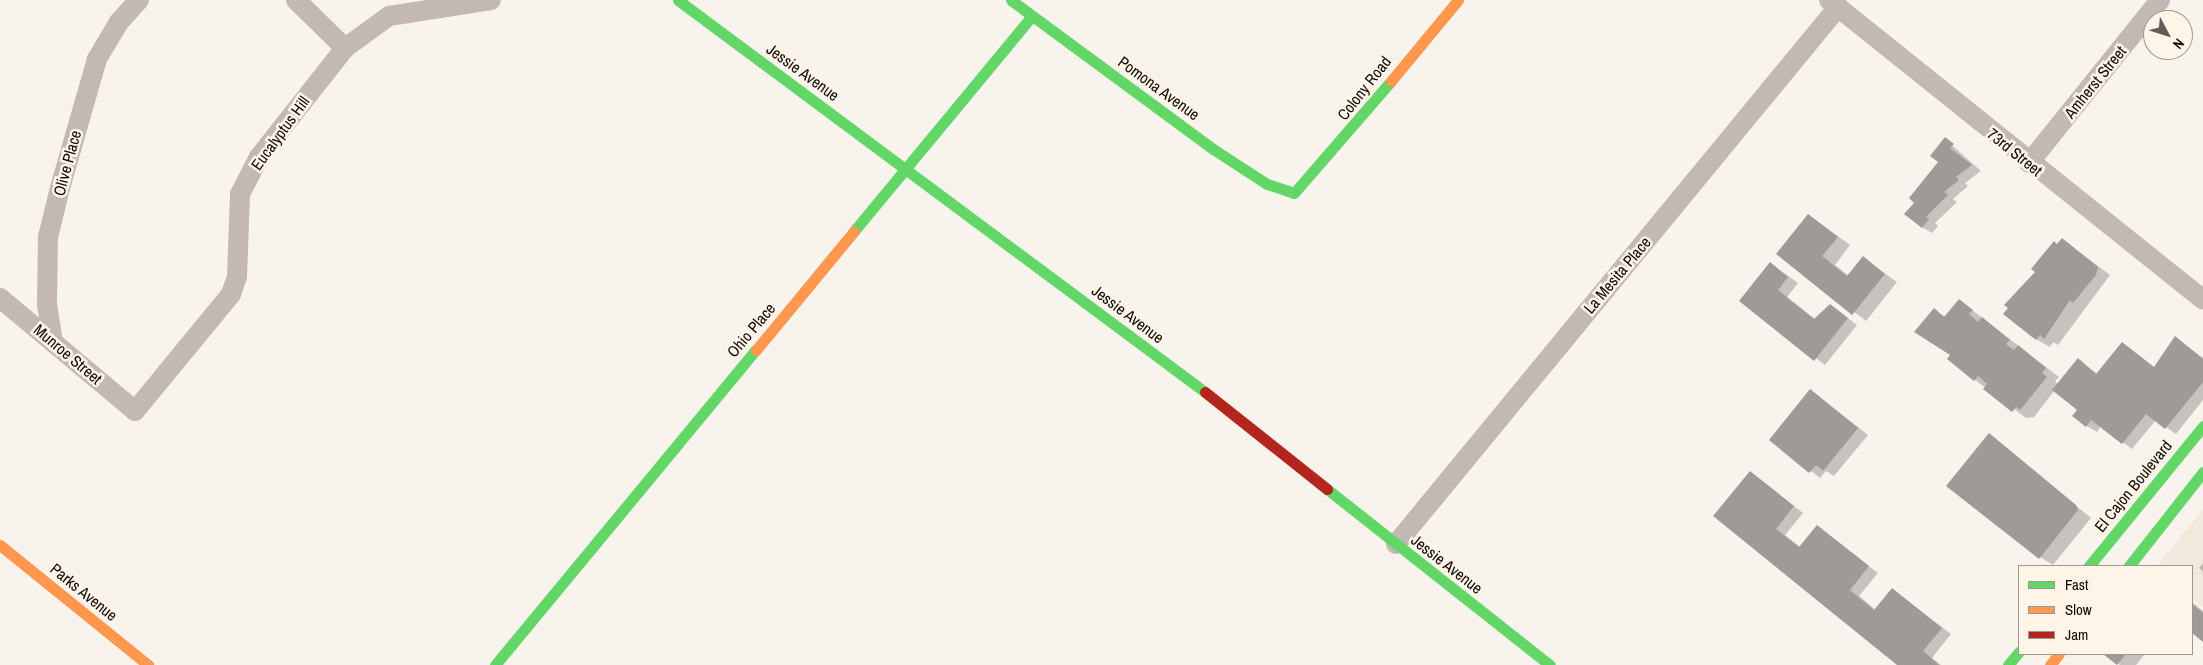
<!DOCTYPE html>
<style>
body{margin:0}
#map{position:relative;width:2203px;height:665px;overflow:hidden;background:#f9f3ed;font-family:"Archivo Narrow",sans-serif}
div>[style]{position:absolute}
.built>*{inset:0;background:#f2e8db}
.shadow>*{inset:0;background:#0003}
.building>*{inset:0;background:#9f9a98}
.street>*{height:20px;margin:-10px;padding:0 10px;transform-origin:10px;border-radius:10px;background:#c3b8b3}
.fast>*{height:11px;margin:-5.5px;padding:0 5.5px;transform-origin:5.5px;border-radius:5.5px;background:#63d668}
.slow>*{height:11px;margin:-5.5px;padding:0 5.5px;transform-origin:5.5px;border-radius:5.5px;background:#ff974d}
.jam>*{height:11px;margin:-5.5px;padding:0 5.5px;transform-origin:5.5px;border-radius:5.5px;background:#b3261e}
span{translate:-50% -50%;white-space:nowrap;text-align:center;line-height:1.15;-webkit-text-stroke:5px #fef4e8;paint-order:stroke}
.street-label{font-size:16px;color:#0e0b07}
.legend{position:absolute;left:2018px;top:565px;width:175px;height:90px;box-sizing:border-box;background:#fef4e8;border:1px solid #9e978e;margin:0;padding:6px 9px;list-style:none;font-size:15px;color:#0e0b07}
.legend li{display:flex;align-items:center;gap:10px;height:25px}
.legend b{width:25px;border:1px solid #9e978e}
.north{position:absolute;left:2143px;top:10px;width:50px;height:50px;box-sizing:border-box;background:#fef4e8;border:1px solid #9e978e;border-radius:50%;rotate:130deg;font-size:14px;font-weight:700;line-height:20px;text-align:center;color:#0e0b07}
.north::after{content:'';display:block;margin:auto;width:18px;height:22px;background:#605c58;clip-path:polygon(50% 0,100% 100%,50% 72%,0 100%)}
</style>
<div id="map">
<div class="built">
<div style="clip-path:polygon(2203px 509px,2203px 607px,2192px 598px,2192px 566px,2157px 566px)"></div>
</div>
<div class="shadow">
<div style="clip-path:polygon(1945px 139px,1981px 171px,1965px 183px,1968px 186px,1953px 199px,1957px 202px,1935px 223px,1938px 226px,1932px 233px,1922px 227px,1916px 203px,1939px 162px)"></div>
<div style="clip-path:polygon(1809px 215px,1850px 245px,1835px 265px,1849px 276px,1863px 258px,1897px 282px,1866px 321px,1778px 254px)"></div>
<div style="clip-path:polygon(2062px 239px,2110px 275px,2058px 345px,2053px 342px,2050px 347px,2036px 339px,2037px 272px)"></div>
<div style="clip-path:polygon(1770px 263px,1798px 283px,1787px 297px,1815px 319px,1831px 305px,1857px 325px,1825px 365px,1741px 300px)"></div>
<div style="clip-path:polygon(1959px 300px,2059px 377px,2055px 381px,2058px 384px,2078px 360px,2098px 374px,2122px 343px,2155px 368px,2175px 337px,2203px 358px,2203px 400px,2176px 434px,2156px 420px,2132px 449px,2101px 426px,2097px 432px,2087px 426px,2079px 409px,2055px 390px,2034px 417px,2026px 418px,1975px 380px,1952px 355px,1934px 310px,1946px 317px)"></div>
<div style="clip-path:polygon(1811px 390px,1868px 435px,1834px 476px,1826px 471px,1820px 478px,1770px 440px)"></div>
<div style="clip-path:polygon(1989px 435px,2091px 518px,2053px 565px,2040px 557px)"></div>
<div style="clip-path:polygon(1750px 472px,1803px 513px,1785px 535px,1800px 547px,1818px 527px,1878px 573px,1859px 596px,1876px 610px,1892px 589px,1951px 634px,1932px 658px,1941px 665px,1899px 665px,1715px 516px)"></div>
<div style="clip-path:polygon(2203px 563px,2203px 572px,2199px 568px)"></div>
<div style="clip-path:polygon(2192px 602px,2203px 611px,2203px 640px,2192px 631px)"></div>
<div style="clip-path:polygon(2105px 654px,2145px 654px,2136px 665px,2120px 665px)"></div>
</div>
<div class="building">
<div style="clip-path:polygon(1945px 137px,1954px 144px,1950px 148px,1972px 165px,1956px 177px,1959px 180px,1944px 192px,1948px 195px,1926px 217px,1929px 219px,1922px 228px,1904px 214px,1914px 203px,1909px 198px,1938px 162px,1930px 156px)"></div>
<div style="clip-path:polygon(1808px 214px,1838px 237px,1822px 256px,1847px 276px,1863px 256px,1885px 274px,1852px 315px,1776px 254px)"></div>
<div style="clip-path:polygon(2062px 238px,2098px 267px,2096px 275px,2073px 303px,2070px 300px,2044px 339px,2040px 335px,2036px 340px,2003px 314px,2008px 308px,2004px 305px,2035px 272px,2031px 269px,2054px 241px,2057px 244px)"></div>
<div style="clip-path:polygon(1770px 262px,1788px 277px,1778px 290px,1814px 319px,1830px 304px,1848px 318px,1814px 361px,1739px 301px)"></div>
<div style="clip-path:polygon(1959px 299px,1973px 310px,1969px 314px,1978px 322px,1982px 317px,2010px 340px,2006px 344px,2014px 350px,2018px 345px,2046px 368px,2042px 373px,2047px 377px,2020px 410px,2016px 407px,2012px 412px,1983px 389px,1987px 384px,1978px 376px,1974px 381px,1947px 359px,1950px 355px,1914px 332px,1934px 308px,1944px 317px)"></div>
<div style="clip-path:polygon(2175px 336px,2203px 359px,2203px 382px,2165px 429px,2146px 414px,2122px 444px,2091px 420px,2086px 427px,2072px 416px,2077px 410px,2052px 390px,2078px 358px,2096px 374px,2122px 342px,2154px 367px)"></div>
<div style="clip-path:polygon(1810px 389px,1858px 428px,1823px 471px,1816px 465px,1809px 473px,1769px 440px)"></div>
<div style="clip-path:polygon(1989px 433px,2076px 505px,2078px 510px,2039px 559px,1946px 486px)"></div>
<div style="clip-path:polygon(1750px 471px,1794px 506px,1776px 529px,1799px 547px,1817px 525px,1869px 566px,1850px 590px,1874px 610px,1892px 588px,1942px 628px,1923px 651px,1939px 665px,1897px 665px,1713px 516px)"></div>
<div style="clip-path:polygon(2192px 604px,2203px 613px,2203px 642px,2192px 633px)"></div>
<div style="clip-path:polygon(2103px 654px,2126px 654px,2117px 665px)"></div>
</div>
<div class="street">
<div style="left:296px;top:0;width:69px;rotate:44.4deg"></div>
<div style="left:1829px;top:0;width:479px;rotate:38.7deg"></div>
<div style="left:2029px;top:163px;width:209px;rotate:-51.2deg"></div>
<div style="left:0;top:298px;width:176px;rotate:39.9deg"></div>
<div style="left:135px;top:411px;width:151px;rotate:-50.6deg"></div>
<div style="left:231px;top:294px;width:18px;rotate:-71deg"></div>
<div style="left:237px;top:277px;width:83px;rotate:-87.9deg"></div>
<div style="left:240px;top:194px;width:42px;rotate:-62.8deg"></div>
<div style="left:259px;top:157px;width:139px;rotate:-51.7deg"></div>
<div style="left:345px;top:48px;width:54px;rotate:-36deg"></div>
<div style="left:389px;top:16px;width:103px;rotate:-8.9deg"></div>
<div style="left:53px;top:342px;width:37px;rotate:-99deg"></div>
<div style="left:47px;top:305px;width:68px;rotate:-89.2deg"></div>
<div style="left:48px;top:237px;width:50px;rotate:-76.2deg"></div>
<div style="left:60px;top:188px;width:134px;rotate:-74deg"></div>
<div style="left:97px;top:59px;width:43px;rotate:-59.3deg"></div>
<div style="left:119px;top:22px;width:30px;rotate:-48deg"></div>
<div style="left:1396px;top:544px;width:696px;rotate:-50.54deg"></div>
</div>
<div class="fast">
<div style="left:678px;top:0;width:657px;rotate:36.64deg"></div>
<div style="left:1011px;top:0;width:251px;rotate:36.4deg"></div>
<div style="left:1213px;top:149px;width:64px;rotate:32.9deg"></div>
<div style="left:1267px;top:184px;width:28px;rotate:18deg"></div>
<div style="left:1294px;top:193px;width:148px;rotate:-49.1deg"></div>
<div style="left:854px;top:231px;width:279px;rotate:-50.4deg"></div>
<div style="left:1327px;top:489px;width:284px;rotate:38.3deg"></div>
<div style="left:2089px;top:566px;width:181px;rotate:-50.8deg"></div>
<div style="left:2129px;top:566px;width:120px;rotate:-51.8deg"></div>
<div style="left:495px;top:665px;width:409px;rotate:-50.4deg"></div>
<div style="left:2008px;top:665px;width:17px;rotate:-50deg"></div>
</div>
<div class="slow">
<div style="left:1391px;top:81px;width:105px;rotate:-50.4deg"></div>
<div style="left:756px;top:350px;width:154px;rotate:-50.5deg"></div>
<div style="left:0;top:545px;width:191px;rotate:39deg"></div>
<div style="left:2050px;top:665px;width:14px;rotate:-51deg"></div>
</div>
<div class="jam">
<div style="left:1205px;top:392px;width:156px;rotate:38.5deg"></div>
</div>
<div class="street-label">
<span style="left:803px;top:72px;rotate:36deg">Jessie Avenue</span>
<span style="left:2095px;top:82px;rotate:-51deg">Amherst Street</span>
<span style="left:1159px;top:88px;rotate:36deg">Pomona Avenue</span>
<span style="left:1364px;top:88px;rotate:-52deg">Colony Road</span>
<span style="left:280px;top:133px;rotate:-54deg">Eucalyptus Hill</span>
<span style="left:2015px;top:152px;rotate:39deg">73rd Street</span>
<span style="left:67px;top:163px;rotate:-75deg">Olive Place</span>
<span style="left:1617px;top:275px;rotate:-50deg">La Mesita Place</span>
<span style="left:1128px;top:314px;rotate:37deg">Jessie Avenue</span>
<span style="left:751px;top:330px;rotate:-50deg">Ohio Place</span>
<span style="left:68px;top:354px;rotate:40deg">Munroe Street</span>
<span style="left:2133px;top:486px;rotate:-51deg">El Cajon Boulevard</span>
<span style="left:1447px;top:564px;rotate:38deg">Jessie Avenue</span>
<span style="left:84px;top:592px;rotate:39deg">Parks Avenue</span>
</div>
<ul class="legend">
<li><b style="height:6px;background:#63d668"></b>Fast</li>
<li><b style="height:6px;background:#ff974d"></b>Slow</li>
<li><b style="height:6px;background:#b3261e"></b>Jam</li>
</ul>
<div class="north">N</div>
</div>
